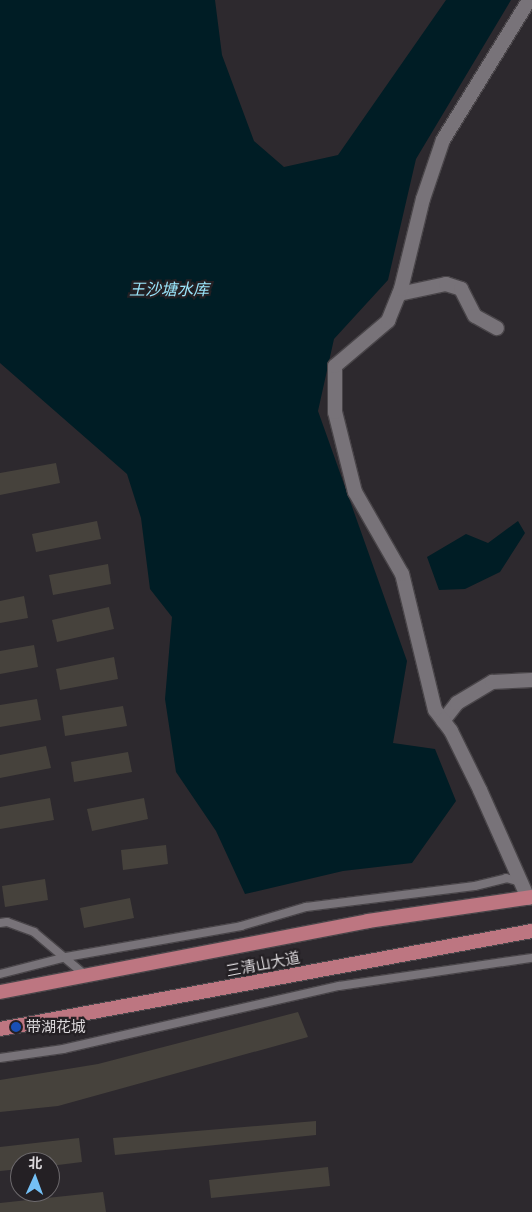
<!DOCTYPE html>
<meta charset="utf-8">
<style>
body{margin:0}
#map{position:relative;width:532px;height:1212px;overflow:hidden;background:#2d292e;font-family:Quicksand,"Noto Sans SC",sans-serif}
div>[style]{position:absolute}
.water>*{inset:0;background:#001d25}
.building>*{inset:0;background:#46423c}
.roads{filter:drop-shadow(1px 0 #494549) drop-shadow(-1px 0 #494549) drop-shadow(0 1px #494549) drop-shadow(0 -1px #494549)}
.service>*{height:8px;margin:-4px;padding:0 4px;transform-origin:4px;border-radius:4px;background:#787379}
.minor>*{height:14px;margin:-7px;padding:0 7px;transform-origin:7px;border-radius:7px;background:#787379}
.trunk>*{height:14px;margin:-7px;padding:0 7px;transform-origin:7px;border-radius:7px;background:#bd7681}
.dots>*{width:14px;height:14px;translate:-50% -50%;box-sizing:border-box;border:2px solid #242024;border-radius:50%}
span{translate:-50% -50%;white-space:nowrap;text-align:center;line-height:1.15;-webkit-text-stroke:4.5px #242024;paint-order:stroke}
.street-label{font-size:15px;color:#dbd8db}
.poi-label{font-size:15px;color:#dbd8db}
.left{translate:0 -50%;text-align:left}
.water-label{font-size:16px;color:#9be6fc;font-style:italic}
.north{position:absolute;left:10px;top:1152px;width:50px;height:50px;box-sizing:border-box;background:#242024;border:1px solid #6d6a6d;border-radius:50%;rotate:2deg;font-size:14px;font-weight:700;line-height:20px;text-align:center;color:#dbd8db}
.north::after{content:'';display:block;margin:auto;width:18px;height:22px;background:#74c0f6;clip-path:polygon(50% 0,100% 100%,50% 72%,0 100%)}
</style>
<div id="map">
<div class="water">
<div style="clip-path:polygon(0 0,215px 0,222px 55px,254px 141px,284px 167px,338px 155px,446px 0,511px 0,416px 159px,388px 280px,334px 339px,318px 411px,407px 661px,393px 743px,435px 749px,456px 801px,412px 863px,343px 871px,245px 894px,216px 831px,176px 772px,165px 699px,172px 617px,150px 589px,141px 518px,127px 474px,0 363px)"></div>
<div style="clip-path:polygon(518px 521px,525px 533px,500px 572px,465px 589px,439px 590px,427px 557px,466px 534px,488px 543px)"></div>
</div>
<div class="building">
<div style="clip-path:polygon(56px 463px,60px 483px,0 495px,0 473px)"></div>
<div style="clip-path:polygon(97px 521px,101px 539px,36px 552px,32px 534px)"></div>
<div style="clip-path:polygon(108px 564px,111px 584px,53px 595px,49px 575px)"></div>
<div style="clip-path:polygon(24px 596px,28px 618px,0 623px,0 601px)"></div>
<div style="clip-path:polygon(109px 607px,114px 629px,57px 642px,52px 620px)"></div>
<div style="clip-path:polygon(34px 645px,38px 667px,0 674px,0 651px)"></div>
<div style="clip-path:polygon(114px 657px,118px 679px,60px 690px,56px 669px)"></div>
<div style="clip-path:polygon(37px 699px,41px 720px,0 727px,0 705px)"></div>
<div style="clip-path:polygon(123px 706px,127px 726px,65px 736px,62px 716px)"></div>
<div style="clip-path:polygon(46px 746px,51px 768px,0 778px,0 755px)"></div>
<div style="clip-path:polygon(128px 752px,132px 772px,74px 782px,71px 762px)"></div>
<div style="clip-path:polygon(50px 798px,54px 820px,0 829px,0 807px)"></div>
<div style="clip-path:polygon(144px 798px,148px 819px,92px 831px,87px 809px)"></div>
<div style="clip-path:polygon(166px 845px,168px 864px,123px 870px,121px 850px)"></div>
<div style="clip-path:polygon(45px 879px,48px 900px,5px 907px,2px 886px)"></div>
<div style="clip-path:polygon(130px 898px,134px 918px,84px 928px,80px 908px)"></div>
<div style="clip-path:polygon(298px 1012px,308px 1037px,58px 1106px,0 1112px,0 1080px,98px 1064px)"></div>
<div style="clip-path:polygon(316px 1121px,316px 1135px,115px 1155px,113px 1138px)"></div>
<div style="clip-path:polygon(79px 1138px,82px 1162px,50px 1166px,50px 1162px,20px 1162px,20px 1169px,0 1171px,0 1147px)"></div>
<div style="clip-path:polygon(328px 1167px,330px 1186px,211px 1198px,209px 1180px)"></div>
<div style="clip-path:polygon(103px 1192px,106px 1212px,0 1212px,0 1203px)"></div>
</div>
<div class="roads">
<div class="service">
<div style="left:0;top:923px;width:7px;rotate:-8deg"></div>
<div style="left:7px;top:922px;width:29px;rotate:20deg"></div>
<div style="left:34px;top:932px;width:67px;rotate:40.1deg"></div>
<div style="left:0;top:974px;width:68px;rotate:-14.4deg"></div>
<div style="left:66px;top:957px;width:178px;rotate:-10deg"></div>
<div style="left:241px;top:926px;width:68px;rotate:-16.3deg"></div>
<div style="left:306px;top:907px;width:170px;rotate:-7.1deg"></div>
<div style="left:475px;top:886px;width:32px;rotate:-14deg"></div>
<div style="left:506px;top:878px;width:16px;rotate:15deg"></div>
<div style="left:0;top:1058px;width:64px;rotate:-8.1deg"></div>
<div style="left:63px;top:1049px;width:283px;rotate:-12.9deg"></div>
<div style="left:339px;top:986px;width:195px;rotate:-8.3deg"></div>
</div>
<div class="minor">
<div style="left:399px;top:294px;width:48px;rotate:-12deg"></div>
<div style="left:446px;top:284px;width:16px;rotate:18deg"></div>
<div style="left:461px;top:289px;width:30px;rotate:63deg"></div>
<div style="left:475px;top:316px;width:25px;rotate:29deg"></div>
<div style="left:443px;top:721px;width:23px;rotate:-52deg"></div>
<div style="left:457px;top:703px;width:41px;rotate:-31deg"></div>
<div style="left:492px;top:682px;width:40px;rotate:-2.9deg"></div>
<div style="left:528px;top:898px;width:118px;rotate:-114deg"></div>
<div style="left:480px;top:790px;width:66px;rotate:-116.2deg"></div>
<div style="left:451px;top:731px;width:26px;rotate:-127deg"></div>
<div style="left:435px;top:710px;width:140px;rotate:-103.6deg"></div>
<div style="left:402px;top:574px;width:95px;rotate:-119.8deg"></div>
<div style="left:355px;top:492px;width:82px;rotate:-104deg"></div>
<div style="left:335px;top:412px;width:46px;rotate:-90deg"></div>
<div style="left:335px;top:366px;width:70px;rotate:-40.3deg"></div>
<div style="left:388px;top:321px;width:35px;rotate:-68deg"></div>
<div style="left:401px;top:289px;width:93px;rotate:-76.3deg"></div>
<div style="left:423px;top:199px;width:62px;rotate:-71.3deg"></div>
<div style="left:443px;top:140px;width:164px;rotate:-58.4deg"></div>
</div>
<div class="trunk">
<div style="left:0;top:992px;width:375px;rotate:-10.9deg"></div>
<div style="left:368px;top:921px;width:166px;rotate:-8.3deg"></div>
<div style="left:0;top:1029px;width:541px;rotate:-10.44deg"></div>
</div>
</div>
<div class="dots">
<div style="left:16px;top:1027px;background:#1a4fb4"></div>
</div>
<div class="street-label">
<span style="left:263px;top:964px;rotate:-11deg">三清山大道</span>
</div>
<div class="poi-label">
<span class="left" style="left:26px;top:1027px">带湖花城</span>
</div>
<div class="water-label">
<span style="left:169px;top:289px">王沙塘水库</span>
</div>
<div class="north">北</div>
</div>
